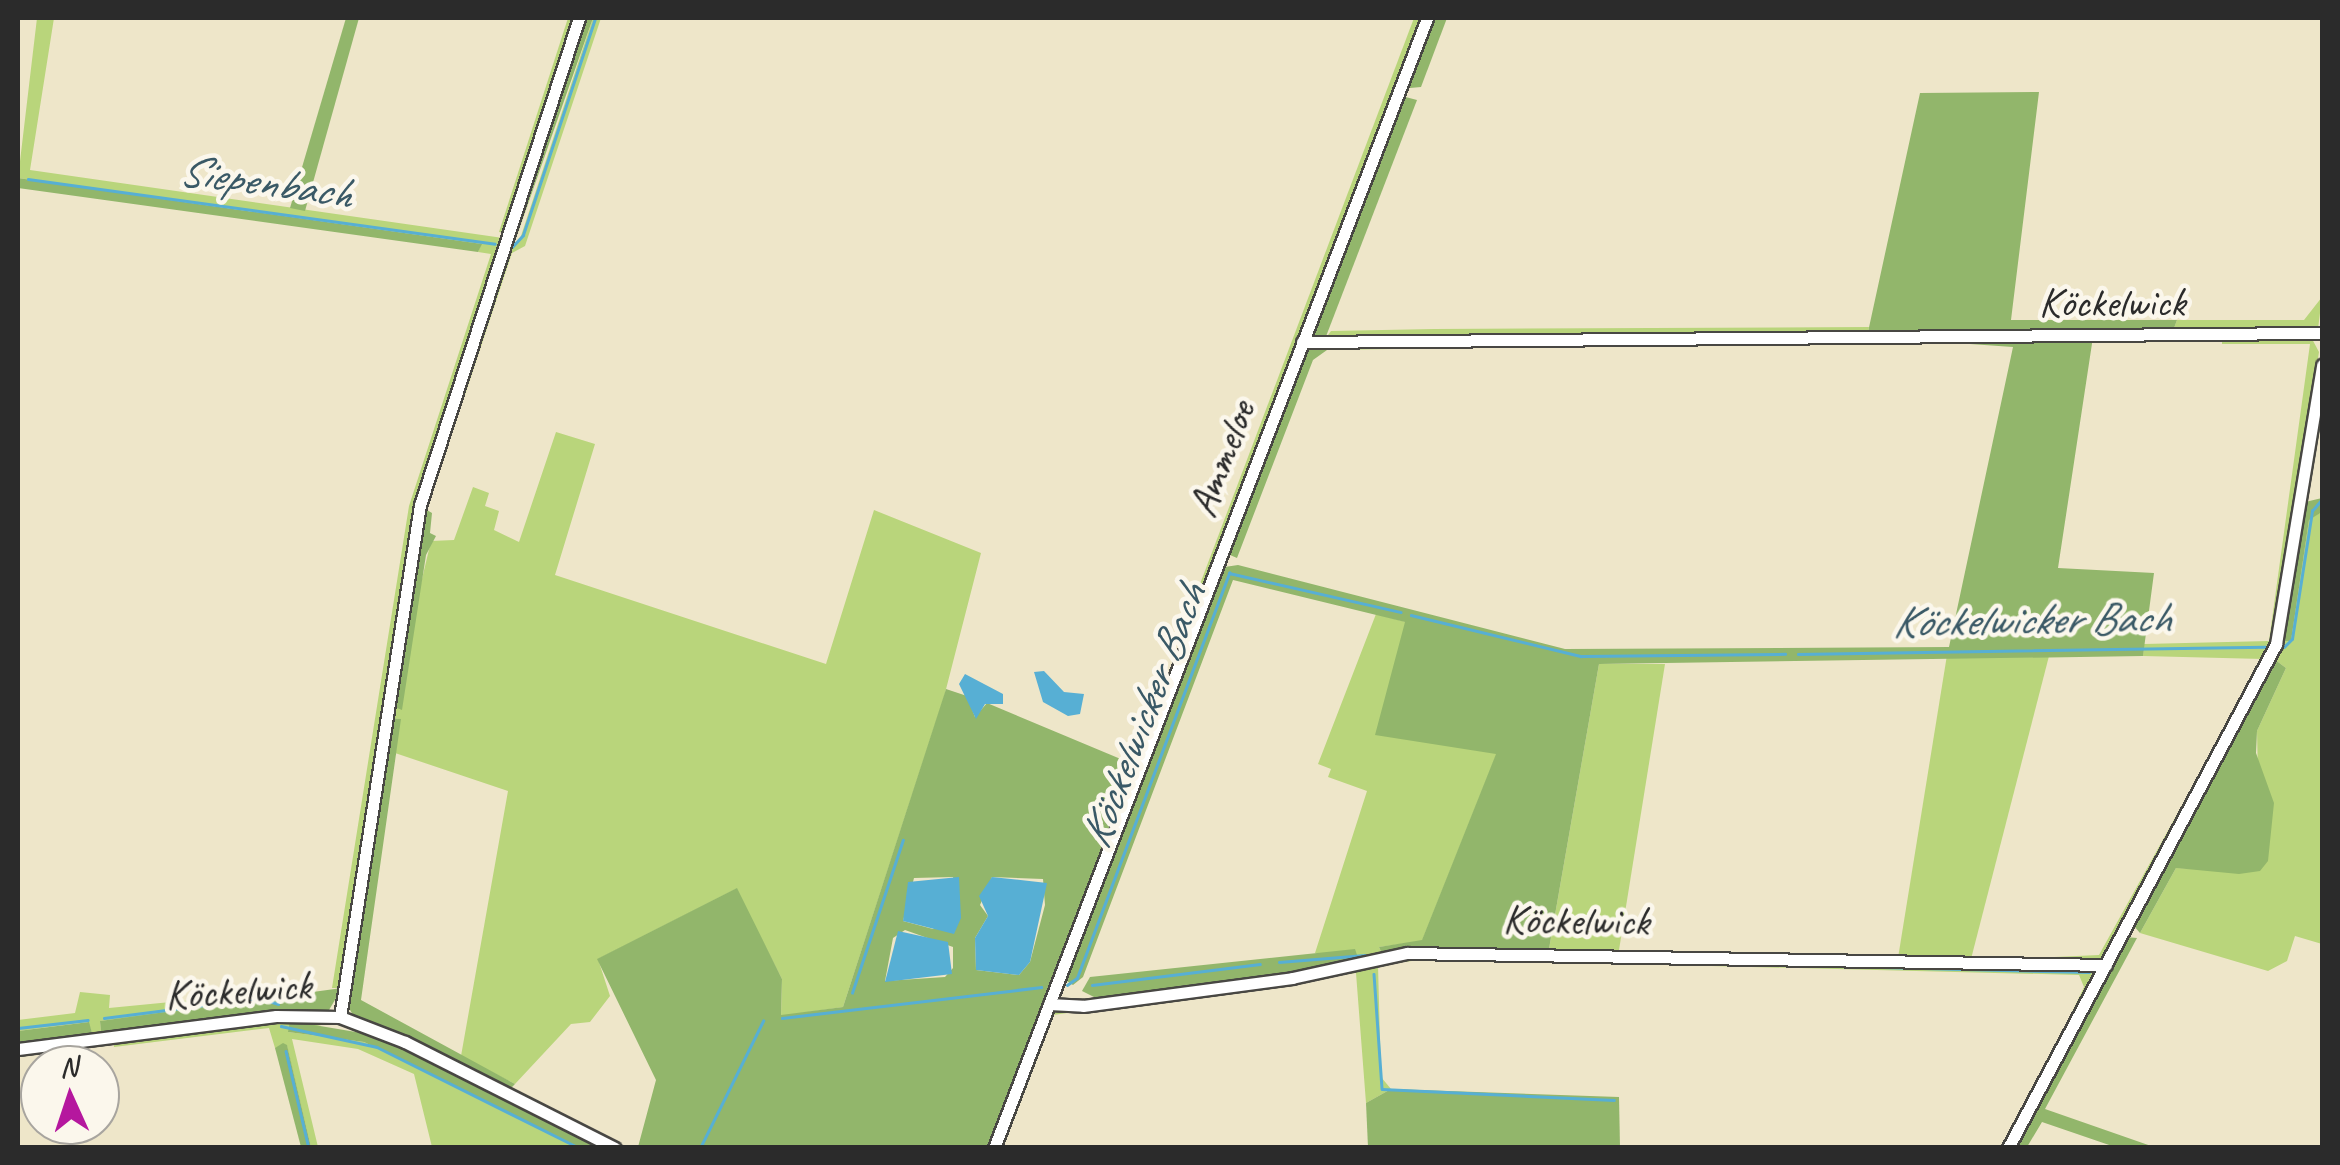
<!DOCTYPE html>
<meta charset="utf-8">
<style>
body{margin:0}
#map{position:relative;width:2340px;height:1165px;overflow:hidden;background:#eee6c9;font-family:Caveat,sans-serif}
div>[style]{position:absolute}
.green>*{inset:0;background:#b9d57b}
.forest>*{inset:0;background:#92b66b}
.water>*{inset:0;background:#57afd4}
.stream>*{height:2.5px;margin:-1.25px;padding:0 1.25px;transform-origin:1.25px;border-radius:1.25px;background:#57afd4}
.roads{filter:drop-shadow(2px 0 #484743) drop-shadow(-2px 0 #484743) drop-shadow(0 2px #484743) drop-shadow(0 -2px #484743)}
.street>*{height:11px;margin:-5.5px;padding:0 5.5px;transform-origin:5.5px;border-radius:5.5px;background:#fff}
span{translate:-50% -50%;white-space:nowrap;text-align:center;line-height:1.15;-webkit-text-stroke:9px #fbf7ec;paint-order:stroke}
.street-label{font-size:42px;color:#2b2b2b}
.water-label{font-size:45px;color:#3a5966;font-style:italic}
.frame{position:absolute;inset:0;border:20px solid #2b2b2b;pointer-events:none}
.north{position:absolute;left:20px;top:1045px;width:100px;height:100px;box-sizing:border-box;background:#fbf7ec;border:2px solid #a8a59f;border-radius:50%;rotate:357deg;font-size:28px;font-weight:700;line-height:40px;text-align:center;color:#2b2b2b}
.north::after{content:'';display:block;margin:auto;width:35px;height:45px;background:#b5179e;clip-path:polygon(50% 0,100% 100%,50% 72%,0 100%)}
</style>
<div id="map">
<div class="green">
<div style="clip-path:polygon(37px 18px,54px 18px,30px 170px,503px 238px,419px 498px,342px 988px,332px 988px,409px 506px,491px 254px,478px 252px,481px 244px,18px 178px)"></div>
<div style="clip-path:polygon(568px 18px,576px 18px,505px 233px,499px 232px)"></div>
<div style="clip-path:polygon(593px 18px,601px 18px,525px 246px,512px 253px,465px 395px,459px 394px,508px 242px,519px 242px)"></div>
<div style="clip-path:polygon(1414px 18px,1421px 18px,1190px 624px,1183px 629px)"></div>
<div style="clip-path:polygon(2322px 297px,2318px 329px,2173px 331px,2177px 320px,2304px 320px)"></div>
<div style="clip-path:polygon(1869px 327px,1868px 332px,1325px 339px,1331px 331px,1434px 329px)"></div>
<div style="clip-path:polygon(2222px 336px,2311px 337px,2319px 352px,2273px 641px,2103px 960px,1985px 960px,2099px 955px,2263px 659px,2143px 656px,2144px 644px,2269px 641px,2310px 344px,2222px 344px)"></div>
<div style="clip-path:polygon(1849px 342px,1327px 350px,1321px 344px)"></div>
<div style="clip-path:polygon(556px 432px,595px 444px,555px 575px,826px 664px,874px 510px,981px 553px,944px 697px,843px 1007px,781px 1016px,782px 979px,736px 889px,598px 959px,610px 996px,590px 1022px,571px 1024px,515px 1084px,461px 1056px,508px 791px,395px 753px,400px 719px,389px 718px,431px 541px,454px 540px,473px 487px,489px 493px,485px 506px,499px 511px,494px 530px,519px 542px)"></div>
<div style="clip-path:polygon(2322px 512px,2322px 944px,2295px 936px,2287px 961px,2268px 971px,2140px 933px,2176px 868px,2260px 871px,2257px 731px,2286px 668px,2274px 659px,2279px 641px,2291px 640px,2309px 519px)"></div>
<div style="clip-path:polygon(1376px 614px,1406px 622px,1497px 753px,1422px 941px,1379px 947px,1383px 956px,1359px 961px,1315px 953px,1367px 791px,1328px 777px,1331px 769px,1318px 764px)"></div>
<div style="clip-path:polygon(1947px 655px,2049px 656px,1971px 959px,1898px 958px)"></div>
<div style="clip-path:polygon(1599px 664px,1665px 664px,1619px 950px,1549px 949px)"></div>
<div style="clip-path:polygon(1408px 956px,2092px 969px,2095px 973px,2052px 1054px,2084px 987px,2079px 975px,1429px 959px,1378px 965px,1381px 1077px,1391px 1089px,1366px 1103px,1356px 973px,1053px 1015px,1002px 1147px,997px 1148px,1049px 1013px,1285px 981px)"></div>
<div style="clip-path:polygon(284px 991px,280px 1000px,100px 1021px,101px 1032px,92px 1033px,88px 1022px,18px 1031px,18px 1020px,75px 1013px,80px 992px,110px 995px,109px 1008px)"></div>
<div style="clip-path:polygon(290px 1018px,341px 1022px,374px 1032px,603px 1147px,374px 1035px,331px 1023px,288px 1032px,364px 1042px,581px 1147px,432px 1147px,414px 1074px,358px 1049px,292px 1039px,318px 1147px,311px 1147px,287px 1046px,275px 1048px,269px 1028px,114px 1047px,113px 1039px)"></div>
</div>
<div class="forest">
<div style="clip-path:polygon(346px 18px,359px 18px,305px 211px,290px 208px)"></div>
<div style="clip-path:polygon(582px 18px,593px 18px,514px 244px,508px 242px)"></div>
<div style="clip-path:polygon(1428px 18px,1447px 18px,1421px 87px,1410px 88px,1403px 84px)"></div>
<div style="clip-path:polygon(2039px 92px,2011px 320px,2177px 320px,2173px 331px,1868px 332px,1920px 93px)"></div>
<div style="clip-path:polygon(1398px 95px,1417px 100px,1325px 339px,1315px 337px,1309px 331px)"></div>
<div style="clip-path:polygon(18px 178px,170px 200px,482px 244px,478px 252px,18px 188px)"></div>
<div style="clip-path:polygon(2093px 337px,2058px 568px,2154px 573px,2143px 656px,1599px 664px,1549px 949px,1422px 948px,1383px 956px,1379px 947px,1422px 940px,1496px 754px,1375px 735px,1405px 622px,1233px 580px,1083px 977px,1073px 985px,1062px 978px,1218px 568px,1238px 565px,1565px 649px,1949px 647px,2013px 347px,1898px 339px)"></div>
<div style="clip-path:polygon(1321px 344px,1327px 350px,1313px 360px,1237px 558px,1223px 552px,1298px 355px)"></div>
<div style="clip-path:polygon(2322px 498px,2322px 512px,2309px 520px,2291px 641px,2279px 641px,2301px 503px)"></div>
<div style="clip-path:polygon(422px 507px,432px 513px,430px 533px,436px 536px,426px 555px,402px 710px,390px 705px)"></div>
<div style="clip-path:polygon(2274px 659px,2286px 668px,2257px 731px,2256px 753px,2274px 803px,2268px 861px,2260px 871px,2239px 874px,2176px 868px,2140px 933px,2133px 925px)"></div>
<div style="clip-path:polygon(evenodd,946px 689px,967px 696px,975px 717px,987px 703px,1135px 765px,991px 1147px,638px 1147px,656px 1080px,597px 959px,737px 888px,782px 979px,781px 1015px,843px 1007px,946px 689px,953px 877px,960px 910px,933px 929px,903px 921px,914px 878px,953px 877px,946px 689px,992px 877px,1043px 879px,1045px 905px,1030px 962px,1019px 975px,976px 970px,975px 938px,988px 916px,980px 905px,992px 877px,946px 689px,905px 930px,953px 947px,953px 968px,945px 977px,885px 981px,893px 938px,905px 930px)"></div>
<div style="clip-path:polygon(389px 718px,401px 719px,361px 1000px,515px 1084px,510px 1089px,353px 1015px,346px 1003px)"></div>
<div style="clip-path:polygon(2125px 937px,2137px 938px,2045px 1109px,2154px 1147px,2115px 1147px,2042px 1122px,2027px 1147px,2011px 1148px)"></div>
<div style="clip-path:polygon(1355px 949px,1359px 961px,1292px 975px,1100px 1000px,1082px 991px,1090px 977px)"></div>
<div style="clip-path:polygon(342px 988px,329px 1010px,101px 1032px,100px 1021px)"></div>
<div style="clip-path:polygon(290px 1021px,374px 1035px,603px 1147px,577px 1146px,364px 1042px,288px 1032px)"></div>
<div style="clip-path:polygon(89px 1022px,92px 1033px,18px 1042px,18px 1031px)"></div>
<div style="clip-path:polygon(283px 1043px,287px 1045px,311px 1147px,301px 1147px,275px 1048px)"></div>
<div style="clip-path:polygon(1391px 1089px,1619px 1097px,1620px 1147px,1368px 1147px,1366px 1103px)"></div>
</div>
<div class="water">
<div style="clip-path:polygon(1034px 672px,1044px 671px,1064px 692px,1084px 694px,1080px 714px,1068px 716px,1043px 702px)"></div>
<div style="clip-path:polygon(965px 674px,1003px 694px,1003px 704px,985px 704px,976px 719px,959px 684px)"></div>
<div style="clip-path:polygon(959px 877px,961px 918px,954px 934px,903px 921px,908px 882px)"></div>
<div style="clip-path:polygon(992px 877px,1047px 883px,1030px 962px,1019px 975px,976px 970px,975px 938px,988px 916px,979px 896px)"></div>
<div style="clip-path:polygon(898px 931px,948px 942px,952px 974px,885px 982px)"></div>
</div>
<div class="stream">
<div style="left:28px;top:179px;width:471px;rotate:7.9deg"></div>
<div style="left:512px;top:247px;width:16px;rotate:-47deg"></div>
<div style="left:523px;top:235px;width:229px;rotate:-71.6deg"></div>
<div style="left:1411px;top:615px;width:175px;rotate:13.6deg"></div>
<div style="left:1581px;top:656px;width:204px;rotate:-0.6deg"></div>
<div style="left:2284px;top:647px;width:11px;rotate:-45deg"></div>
<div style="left:2292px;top:639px;width:130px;rotate:-81.1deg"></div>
<div style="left:2312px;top:511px;width:16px;rotate:-50deg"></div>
<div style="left:1798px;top:654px;width:467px;rotate:-0.9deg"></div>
<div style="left:1279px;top:962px;width:86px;rotate:-4.7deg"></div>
<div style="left:1800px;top:965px;width:289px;rotate:1.4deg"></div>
<div style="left:1374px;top:974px;width:115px;rotate:86deg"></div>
<div style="left:1382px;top:1089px;width:232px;rotate:2.7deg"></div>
<div style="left:1067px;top:985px;width:12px;rotate:-35deg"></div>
<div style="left:1077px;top:978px;width:433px;rotate:-69.4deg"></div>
<div style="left:1229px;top:573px;width:176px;rotate:12.8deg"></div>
<div style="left:1092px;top:985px;width:169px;rotate:-7.1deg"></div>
<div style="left:852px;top:993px;width:161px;rotate:-71.6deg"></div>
<div style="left:104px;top:1018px;width:157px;rotate:-7.3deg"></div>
<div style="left:260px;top:998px;width:19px;rotate:18deg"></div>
<div style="left:782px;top:1018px;width:261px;rotate:-6.8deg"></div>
<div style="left:281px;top:1026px;width:98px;rotate:12.3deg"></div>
<div style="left:377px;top:1047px;width:227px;rotate:26.5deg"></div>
<div style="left:18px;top:1028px;width:70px;rotate:-6.5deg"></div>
<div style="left:286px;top:1051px;width:100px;rotate:76.7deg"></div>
<div style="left:700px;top:1148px;width:142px;rotate:-63.6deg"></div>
</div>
<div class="roads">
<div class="street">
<div style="left:1302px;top:342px;width:1020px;rotate:-0.51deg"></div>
<div style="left:1049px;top:1004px;width:34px;rotate:3deg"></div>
<div style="left:1083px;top:1006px;width:211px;rotate:-7.6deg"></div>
<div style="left:1292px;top:978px;width:118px;rotate:-12.3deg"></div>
<div style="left:1407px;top:953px;width:699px;rotate:0.98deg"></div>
<div style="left:340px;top:1017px;width:518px;rotate:-81.12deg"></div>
<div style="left:420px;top:505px;width:512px;rotate:-71.92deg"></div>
<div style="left:18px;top:1049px;width:260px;rotate:-7.3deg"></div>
<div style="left:276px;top:1016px;width:64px;rotate:0.9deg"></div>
<div style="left:340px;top:1017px;width:70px;rotate:21deg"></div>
<div style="left:405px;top:1042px;width:235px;rotate:26.8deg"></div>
<div style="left:994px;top:1148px;width:1210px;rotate:-69.03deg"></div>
<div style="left:2008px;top:1148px;width:571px;rotate:-62deg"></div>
<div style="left:2276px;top:644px;width:283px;rotate:-80.6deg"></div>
</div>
</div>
<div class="street-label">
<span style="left:2112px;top:303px">Köckelwick</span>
<span style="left:1222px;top:459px;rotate:-69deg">Ammeloe</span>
<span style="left:1576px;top:921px;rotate:1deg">Köckelwick</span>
<span style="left:238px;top:991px;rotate:-4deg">Köckelwick</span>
</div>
<div class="water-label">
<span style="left:265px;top:182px;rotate:8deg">Siepenbach</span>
<span style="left:2031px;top:620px;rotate:-1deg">Köckelwicker Bach</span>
<span style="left:1143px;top:716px;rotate:-69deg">Köckelwicker Bach</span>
</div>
<div class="frame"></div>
<div class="north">N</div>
</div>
